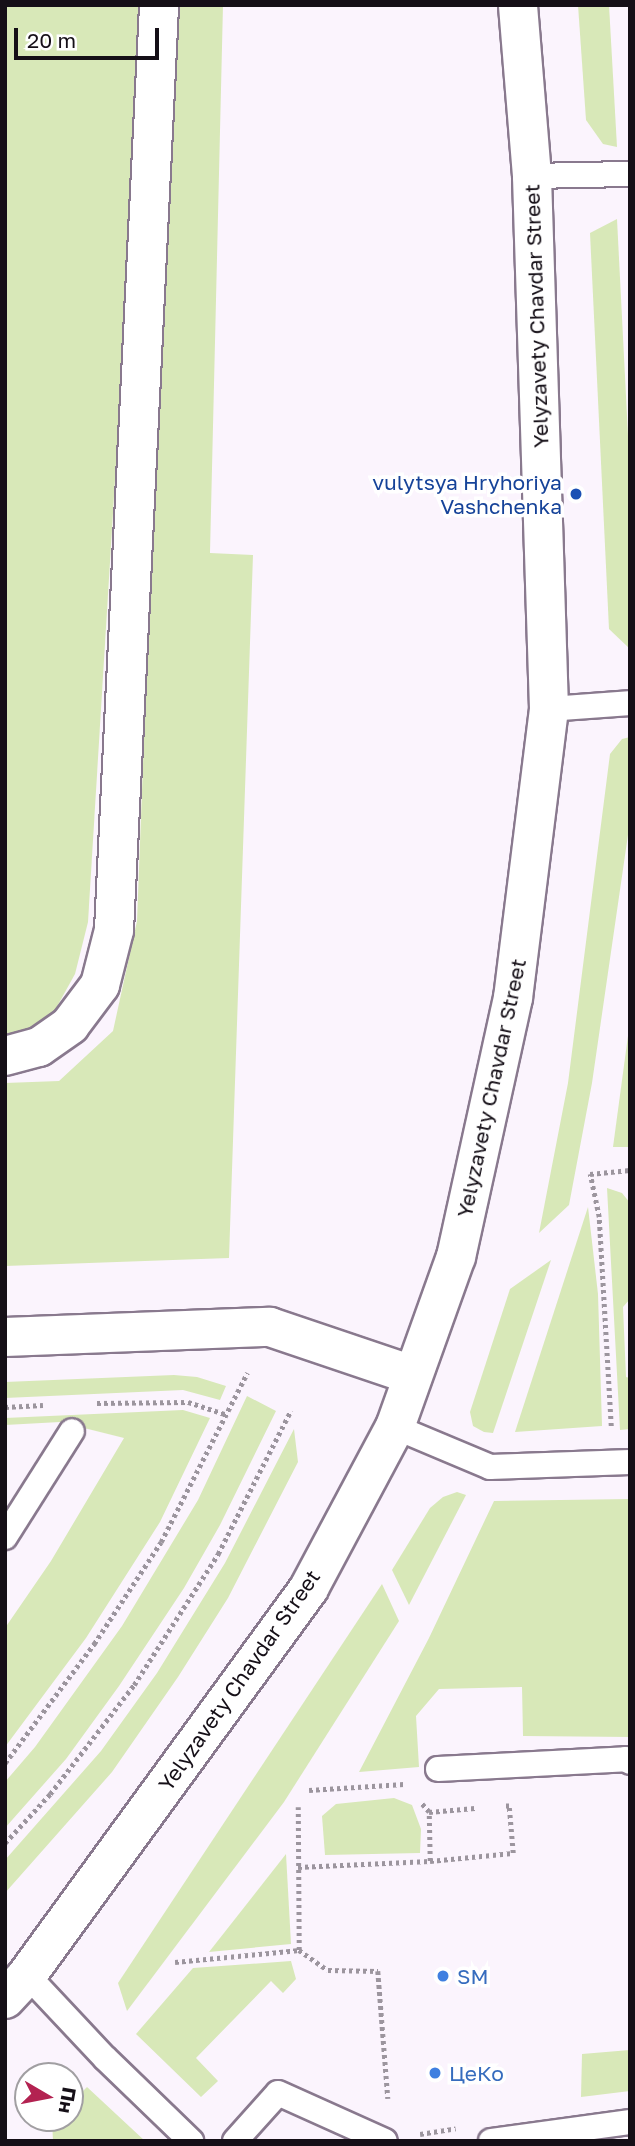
<!DOCTYPE html>
<meta charset="utf-8">
<style>
body{margin:0}
#map{position:relative;width:635px;height:2146px;overflow:hidden;background:#fbf4fd;font-family:"Golos Text",sans-serif}
div>[style]{position:absolute}
.green>*{inset:0;background:#d8e8b8}
.path>*{height:4.5px;margin-top:-2.25px;transform-origin:0;background:repeating-linear-gradient(90deg,#9c959e 0 3.5px,transparent 0 7px)}
.roads{filter:drop-shadow(2px 0 #89798e) drop-shadow(-2px 0 #89798e) drop-shadow(0 2px #89798e) drop-shadow(0 -2px #89798e)}
.service>*{height:24px;margin:-12px;padding:0 12px;transform-origin:12px;border-radius:12px;background:#fff}
.minor>*{height:38px;margin:-19px;padding:0 19px;transform-origin:19px;border-radius:19px;background:#fff}
.tertiary>*{height:38px;margin:-19px;padding:0 19px;transform-origin:19px;border-radius:19px;background:#fff}
.dots>*{width:19px;height:19px;translate:-50% -50%;box-sizing:border-box;border:4px solid #fff;border-radius:50%}
span{translate:-50% -50%;white-space:nowrap;text-align:center;line-height:1.15;-webkit-text-stroke:7px #fff;paint-order:stroke}
.street-label{font-size:21px;color:#150f17}
.transit-label{font-size:21px;color:#164399}
.right{translate:-100% -50%;text-align:right}
.shop-label{font-size:21px;color:#366cbe}
.left{translate:0 -50%;text-align:left}
.frame{position:absolute;inset:0;border:7px solid #150f17;pointer-events:none}
.north{position:absolute;left:14px;top:2062px;width:70px;height:70px;box-sizing:border-box;background:#fff;border:2px solid #a19fa2;border-radius:50%;rotate:100deg;font-size:19px;font-weight:700;line-height:28px;text-align:center;color:#150f17}
.north::after{content:'';display:block;margin:auto;width:24px;height:32px;background:#b32251;clip-path:polygon(50% 0,100% 100%,50% 72%,0 100%)}
.scale{position:absolute;left:14px;top:28px;width:145px;height:32px;box-sizing:border-box;border:4px solid #150f17;border-top:0;padding-left:9px;font-size:21px;line-height:24px;white-space:nowrap;color:#150f17;-webkit-text-stroke:5px #fff;paint-order:stroke}
</style>
<div id="map">
<div class="green">
<div style="clip-path:polygon(5px 5px,144px 5px,88px 922px,75px 974px,54px 1012px,30px 1032px,5px 1040px)"></div>
<div style="clip-path:polygon(172px 5px,223px 5px,210px 553px,253px 555px,229px 1258px,5px 1266px,5px 1083px,59px 1081px,113px 1031px,137px 921px)"></div>
<div style="clip-path:polygon(578px 5px,609px 5px,617px 147px,603px 144px,586px 120px)"></div>
<div style="clip-path:polygon(617px 219px,630px 475px,630px 649px,609px 629px,590px 233px)"></div>
<div style="clip-path:polygon(630px 737px,630px 821px,592px 1083px,569px 1205px,539px 1233px,568px 1083px,610px 754px,622px 739px)"></div>
<div style="clip-path:polygon(630px 1021px,630px 1147px,613px 1147px)"></div>
<div style="clip-path:polygon(607px 1188px,622px 1193px,630px 1203px,630px 1299px,623px 1307px,626px 1377px,630px 1378px,630px 1429px,620px 1430px)"></div>
<div style="clip-path:polygon(588px 1207px,598px 1294px,602px 1426px,515px 1432px)"></div>
<div style="clip-path:polygon(551px 1260px,493px 1433px,484px 1432px,473px 1426px,470px 1412px,510px 1289px)"></div>
<div style="clip-path:polygon(174px 1375px,197px 1377px,226px 1386px,220px 1400px,183px 1390px,5px 1398px,5px 1382px)"></div>
<div style="clip-path:polygon(247px 1396px,276px 1411px,220px 1525px,184px 1588px,119px 1686px,66px 1759px,5px 1828px,5px 1782px,35px 1747px,122px 1626px,198px 1500px)"></div>
<div style="clip-path:polygon(183px 1410px,210px 1418px,160px 1522px,86px 1638px,5px 1747px,5px 1628px,51px 1561px,124px 1438px,60px 1422px,5px 1425px,5px 1418px)"></div>
<div style="clip-path:polygon(294px 1429px,298px 1462px,228px 1598px,178px 1677px,112px 1772px,5px 1893px,5px 1860px,101px 1751px,157px 1673px,225px 1563px)"></div>
<div style="clip-path:polygon(457px 1492px,466px 1495px,409px 1605px,392px 1570px,430px 1508px,443px 1497px)"></div>
<div style="clip-path:polygon(630px 1499px,630px 1737px,523px 1736px,522px 1687px,439px 1689px,416px 1716px,419px 1767px,359px 1772px,429px 1638px,494px 1501px)"></div>
<div style="clip-path:polygon(382px 1584px,399px 1621px,284px 1802px,127px 2011px,118px 1983px)"></div>
<div style="clip-path:polygon(394px 1798px,412px 1805px,421px 1829px,420px 1853px,325px 1855px,322px 1816px,336px 1804px)"></div>
<div style="clip-path:polygon(286px 1854px,291px 1944px,209px 1952px)"></div>
<div style="clip-path:polygon(291px 1961px,296px 1979px,283px 1993px,271px 1981px,196px 2058px,218px 2081px,201px 2097px,136px 2034px,193px 1968px)"></div>
<div style="clip-path:polygon(630px 2050px,630px 2091px,581px 2097px,582px 2054px)"></div>
<div style="clip-path:polygon(87px 2087px,145px 2141px,53px 2141px,52px 2121px,55px 2118px,70px 2118px,70px 2104px)"></div>
</div>
<div class="path">
<div style="left:97px;top:1403px;width:91px;rotate:-0.6deg"></div>
<div style="left:188px;top:1402px;width:39px;rotate:18deg"></div>
<div style="left:5px;top:1407px;width:38px;rotate:-3deg"></div>
<div style="left:611px;top:1426px;width:209px;rotate:-93.3deg"></div>
<div style="left:599px;top:1217px;width:44px;rotate:-101.8deg"></div>
<div style="left:590px;top:1174px;width:40px;rotate:-5.7deg"></div>
<div style="left:5px;top:1763px;width:149px;rotate:-53.2deg"></div>
<div style="left:94px;top:1644px;width:122px;rotate:-56.7deg"></div>
<div style="left:161px;top:1542px;width:190px;rotate:-63deg"></div>
<div style="left:309px;top:1790px;width:95px;rotate:-3.6deg"></div>
<div style="left:429px;top:1812px;width:46px;rotate:-5deg"></div>
<div style="left:5px;top:1843px;width:67px;rotate:-47.4deg"></div>
<div style="left:50px;top:1794px;width:138px;rotate:-52.4deg"></div>
<div style="left:134px;top:1685px;width:156px;rotate:-57.3deg"></div>
<div style="left:218px;top:1554px;width:161px;rotate:-63.1deg"></div>
<div style="left:430px;top:1861px;width:83px;rotate:-5.5deg"></div>
<div style="left:513px;top:1853px;width:47px;rotate:-94.9deg"></div>
<div style="left:509px;top:1806px;width:5px;rotate:180deg"></div>
<div style="left:298px;top:1867px;width:132px;rotate:-2.6deg"></div>
<div style="left:430px;top:1861px;width:49px;rotate:-91.2deg"></div>
<div style="left:429px;top:1812px;width:11px;rotate:-131deg"></div>
<div style="left:299px;top:1950px;width:35px;rotate:35deg"></div>
<div style="left:328px;top:1970px;width:50px;rotate:1.1deg"></div>
<div style="left:378px;top:1971px;width:128px;rotate:85.5deg"></div>
<div style="left:175px;top:1962px;width:125px;rotate:-5.5deg"></div>
<div style="left:299px;top:1950px;width:143px;rotate:-90.4deg"></div>
<div style="left:420px;top:2134px;width:36px;rotate:-9deg"></div>
</div>
<div class="roads">
<div class="service">
<div style="left:532px;top:176px;width:98px;rotate:-1.2deg"></div>
<div style="left:549px;top:709px;width:81px;rotate:-4.2deg"></div>
<div style="left:395px;top:1427px;width:103px;rotate:22.8deg"></div>
<div style="left:490px;top:1467px;width:140px;rotate:-2deg"></div>
<div style="left:5px;top:1537px;width:125px;rotate:-57.7deg"></div>
<div style="left:438px;top:1769px;width:188px;rotate:-3deg"></div>
<div style="left:626px;top:1759px;width:5px;rotate:37deg"></div>
<div style="left:27px;top:1975px;width:114px;rotate:46.8deg"></div>
<div style="left:105px;top:2058px;width:120px;rotate:44deg"></div>
<div style="left:235px;top:2141px;width:64px;rotate:-48.1deg"></div>
<div style="left:278px;top:2093px;width:117px;rotate:24.2deg"></div>
<div style="left:491px;top:2141px;width:140px;rotate:-7.8deg"></div>
</div>
<div class="minor">
<div style="left:5px;top:1056px;width:35px;rotate:-15deg"></div>
<div style="left:39px;top:1047px;width:38px;rotate:-35deg"></div>
<div style="left:70px;top:1025px;width:50px;rotate:-53.1deg"></div>
<div style="left:100px;top:985px;width:57px;rotate:-75.7deg"></div>
<div style="left:114px;top:930px;width:926px;rotate:-87.21deg"></div>
<div style="left:5px;top:1337px;width:265px;rotate:-2.2deg"></div>
<div style="left:270px;top:1327px;width:150px;rotate:18.7deg"></div>
</div>
<div class="tertiary">
<div style="left:5px;top:1999px;width:33px;rotate:-47deg"></div>
<div style="left:27px;top:1975px;width:479px;rotate:-53.9deg"></div>
<div style="left:309px;top:1588px;width:183px;rotate:-61.9deg"></div>
<div style="left:395px;top:1427px;width:181px;rotate:-70.3deg"></div>
<div style="left:456px;top:1257px;width:265px;rotate:-77.6deg"></div>
<div style="left:513px;top:998px;width:291px;rotate:-82.9deg"></div>
<div style="left:549px;top:709px;width:533px;rotate:-91.83deg"></div>
<div style="left:532px;top:176px;width:172px;rotate:-94.7deg"></div>
</div>
</div>
<div class="dots">
<div style="left:576px;top:494px;background:#1a4fb4"></div>
<div style="left:443px;top:1976px;background:#3f7fe0"></div>
<div style="left:435px;top:2073px;background:#3f7fe0"></div>
</div>
<div class="street-label">
<span style="left:536px;top:316px;rotate:-92deg">Yelyzavety Chavdar Street</span>
<span style="left:491px;top:1088px;rotate:-78deg">Yelyzavety Chavdar Street</span>
<span style="left:239px;top:1680px;rotate:-55deg">Yelyzavety Chavdar Street</span>
</div>
<div class="transit-label">
<span class="right" style="left:562px;top:494px">vulytsya Hryhoriya<br>Vashchenka</span>
</div>
<div class="shop-label">
<span class="left" style="left:457px;top:1976px">SM</span>
<span class="left" style="left:449px;top:2073px">ЦеКо</span>
</div>
<div class="frame"></div>
<div class="north">Пн</div>
<div class="scale">20 m</div>
</div>
